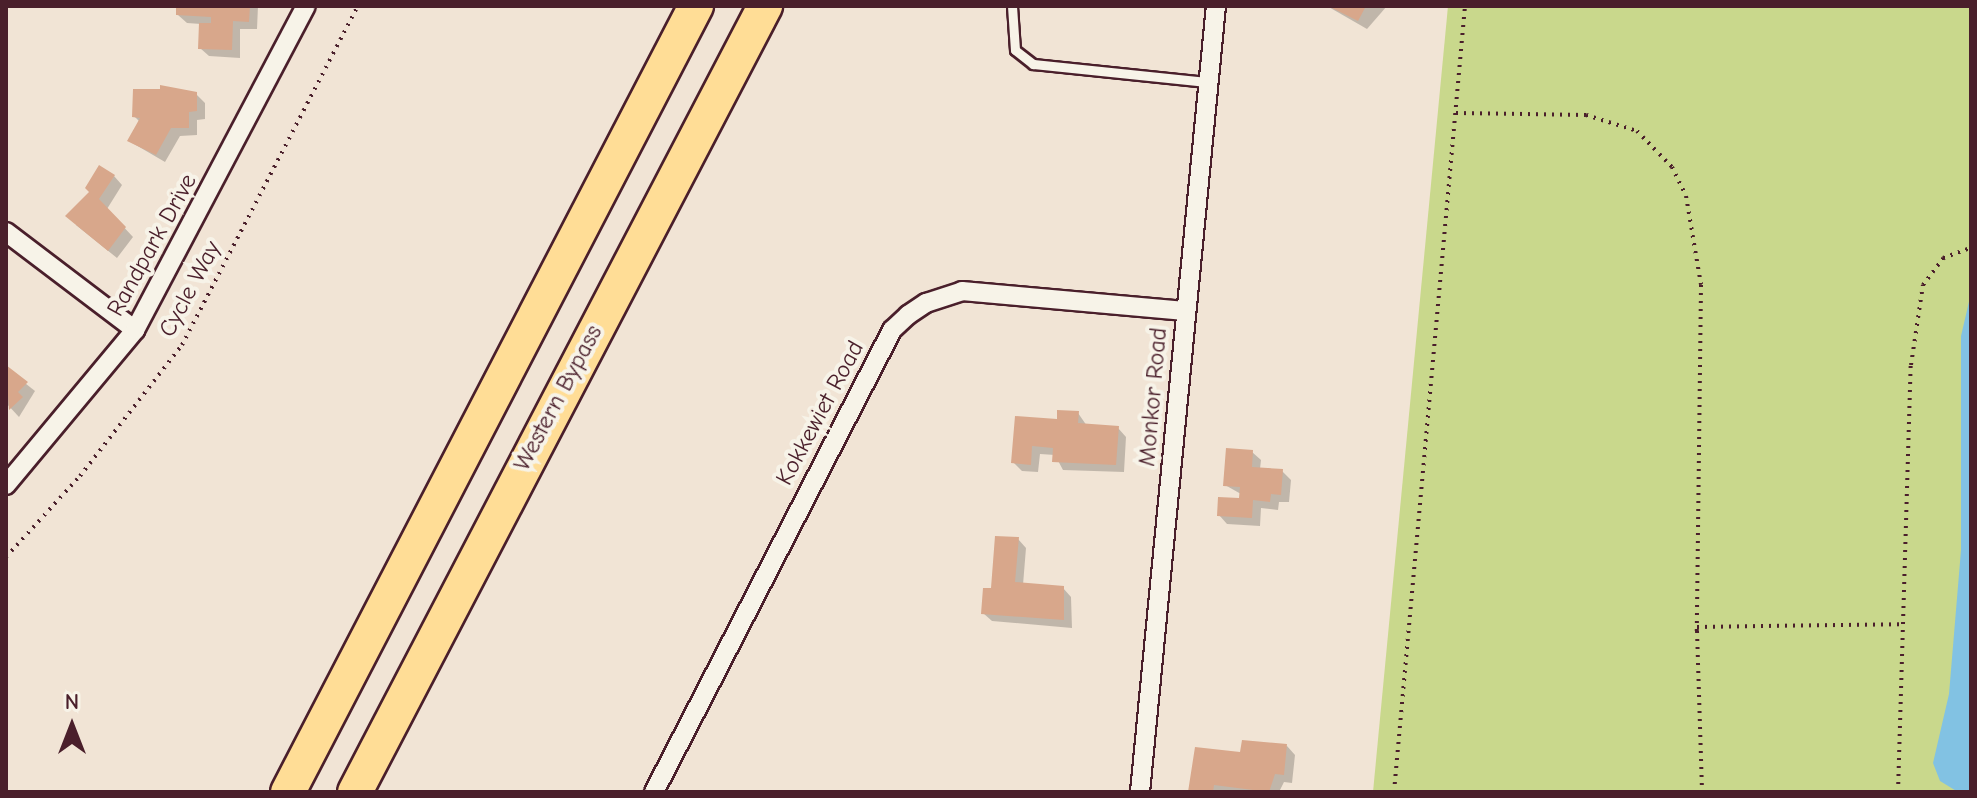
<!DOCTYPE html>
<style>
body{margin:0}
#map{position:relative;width:1977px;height:798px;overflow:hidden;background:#f1e4d5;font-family:"Comic Neue",sans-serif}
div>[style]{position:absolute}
.green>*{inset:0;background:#c9d88c}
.water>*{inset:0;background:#82c2e3}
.shadow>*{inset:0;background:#0003}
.building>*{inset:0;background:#d8a78b}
.path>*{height:4px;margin-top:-2px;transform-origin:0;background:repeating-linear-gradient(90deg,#4a1f2b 0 2px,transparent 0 8px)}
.roads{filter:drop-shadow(2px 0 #4a1f2b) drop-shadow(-2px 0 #4a1f2b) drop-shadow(0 2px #4a1f2b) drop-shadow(0 -2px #4a1f2b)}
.lane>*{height:9px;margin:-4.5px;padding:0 4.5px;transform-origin:4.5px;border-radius:4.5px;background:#f7f3e8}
.street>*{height:18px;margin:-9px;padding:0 9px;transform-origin:9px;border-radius:9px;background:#f7f3e8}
.highway>*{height:34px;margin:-17px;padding:0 17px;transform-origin:17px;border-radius:17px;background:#ffdd96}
span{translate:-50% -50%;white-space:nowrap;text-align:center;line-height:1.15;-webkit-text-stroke:8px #f7f3e8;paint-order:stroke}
.street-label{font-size:24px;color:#4a1f2b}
.frame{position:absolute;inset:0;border:8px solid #4a1f2b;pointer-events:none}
.north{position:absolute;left:32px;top:686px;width:80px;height:80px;-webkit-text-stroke:6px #f7f3e8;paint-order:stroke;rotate:0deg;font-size:22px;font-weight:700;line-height:32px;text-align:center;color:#4a1f2b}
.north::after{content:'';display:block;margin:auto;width:28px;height:36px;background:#4a1f2b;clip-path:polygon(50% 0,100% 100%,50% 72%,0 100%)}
</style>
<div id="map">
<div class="green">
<div style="clip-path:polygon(1448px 6px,1971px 6px,1971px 792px,1373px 792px)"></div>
</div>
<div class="water">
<div style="clip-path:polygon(1971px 293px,1971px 792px,1958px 792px,1940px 781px,1933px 763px,1949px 694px,1961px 550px,1961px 336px)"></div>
</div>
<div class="shadow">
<div style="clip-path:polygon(178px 6px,258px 6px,257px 29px,240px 29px,240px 58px,209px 56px,200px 48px,201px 24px,187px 23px,178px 15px)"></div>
<div style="clip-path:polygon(1327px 6px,1387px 6px,1367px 29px)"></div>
<div style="clip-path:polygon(196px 94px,205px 103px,205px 119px,197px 120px,197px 135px,180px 136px,165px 162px,129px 141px,140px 122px,134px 116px)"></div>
<div style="clip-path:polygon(114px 176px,122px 185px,107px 209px,133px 237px,117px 258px,76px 225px)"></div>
<div style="clip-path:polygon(6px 368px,35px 391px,19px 417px,6px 403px)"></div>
<div style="clip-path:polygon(1078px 413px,1087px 426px,1118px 428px,1126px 437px,1124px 472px,1063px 470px,1055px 455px,1040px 454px,1038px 472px,1022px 471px,1013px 462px,1058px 421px)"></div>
<div style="clip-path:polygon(1252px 452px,1261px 460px,1260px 469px,1282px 471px,1291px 480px,1289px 502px,1279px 502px,1278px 510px,1261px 508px,1260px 526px,1227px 524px,1219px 515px,1241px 500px,1241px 494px,1225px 485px)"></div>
<div style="clip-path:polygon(1018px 539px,1026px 548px,1023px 585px,1063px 588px,1071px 597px,1072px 628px,992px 621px,983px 613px)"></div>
<div style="clip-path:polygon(1287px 746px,1295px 755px,1292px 783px,1284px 782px,1279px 792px,1191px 792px,1242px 754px)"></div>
</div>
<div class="building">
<div style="clip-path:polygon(176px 6px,250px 6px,249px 22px,233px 21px,232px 50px,198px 49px,199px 23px,211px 23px,211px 17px,176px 15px)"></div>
<div style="clip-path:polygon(1328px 6px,1366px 6px,1358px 21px)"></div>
<div style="clip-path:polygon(160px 85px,197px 92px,197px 111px,189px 112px,189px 128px,171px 128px,156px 155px,127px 141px,140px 118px,132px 117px,133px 89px,160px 89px)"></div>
<div style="clip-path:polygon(99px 165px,115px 175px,99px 199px,126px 227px,108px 251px,65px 216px,89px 192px,85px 188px)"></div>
<div style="clip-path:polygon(6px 365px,28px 382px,18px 392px,23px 397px,9px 410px)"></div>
<div style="clip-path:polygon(1057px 410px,1079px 411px,1078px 423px,1119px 426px,1116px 465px,1052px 462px,1053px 448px,1032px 446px,1031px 465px,1011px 463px,1015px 416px,1057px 419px)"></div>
<div style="clip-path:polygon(1226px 448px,1253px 450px,1252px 467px,1283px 469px,1281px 495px,1271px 494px,1270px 502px,1253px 500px,1252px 518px,1217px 516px,1218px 497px,1239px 498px,1240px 487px,1223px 486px)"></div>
<div style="clip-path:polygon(995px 536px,1019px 537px,1015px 582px,1064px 586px,1064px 620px,981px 614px,983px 588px,991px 588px)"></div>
<div style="clip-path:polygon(1242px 740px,1287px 744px,1284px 775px,1275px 774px,1269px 792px,1214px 785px,1213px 792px,1188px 792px,1195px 747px,1240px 752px)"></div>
</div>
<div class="path">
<div style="left:1456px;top:113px;width:130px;rotate:0.9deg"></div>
<div style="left:1586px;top:115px;width:53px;rotate:17.4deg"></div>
<div style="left:1637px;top:131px;width:50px;rotate:45.8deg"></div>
<div style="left:1672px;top:167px;width:32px;rotate:64deg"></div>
<div style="left:1686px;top:196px;width:90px;rotate:80.4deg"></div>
<div style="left:1701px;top:285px;width:346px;rotate:90.7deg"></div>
<div style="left:1697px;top:631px;width:161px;rotate:88.2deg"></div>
<div style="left:6px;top:557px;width:110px;rotate:-47.6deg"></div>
<div style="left:80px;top:476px;width:166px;rotate:-52.1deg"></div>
<div style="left:182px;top:345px;width:382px;rotate:-62.6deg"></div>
<div style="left:1697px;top:627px;width:205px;rotate:-0.8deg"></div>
<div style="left:1394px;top:792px;width:789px;rotate:-84.84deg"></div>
<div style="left:1898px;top:792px;width:427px;rotate:-88.3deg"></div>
<div style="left:1911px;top:365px;width:81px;rotate:-81.5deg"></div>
<div style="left:1923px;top:285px;width:34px;rotate:-53deg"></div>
<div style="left:1943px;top:258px;width:30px;rotate:-20deg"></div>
</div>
<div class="roads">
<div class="lane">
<div style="left:1012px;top:6px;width:44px;rotate:86.1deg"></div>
<div style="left:1015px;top:50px;width:23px;rotate:38deg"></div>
<div style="left:1033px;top:64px;width:175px;rotate:5.9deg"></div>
</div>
<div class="street">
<div style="left:6px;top:232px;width:162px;rotate:37.2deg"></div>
<div style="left:6px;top:485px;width:202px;rotate:-50.2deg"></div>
<div style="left:135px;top:330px;width:366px;rotate:-62.2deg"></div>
<div style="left:654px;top:792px;width:520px;rotate:-62.74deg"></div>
<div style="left:892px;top:330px;width:22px;rotate:-43deg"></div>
<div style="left:908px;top:315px;width:22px;rotate:-34deg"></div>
<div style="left:926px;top:303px;width:38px;rotate:-18deg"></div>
<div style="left:962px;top:291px;width:224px;rotate:5.1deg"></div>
<div style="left:1140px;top:792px;width:790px;rotate:-84.48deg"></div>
</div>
<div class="highway">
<div style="left:288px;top:792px;width:886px;rotate:-62.57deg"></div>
<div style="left:355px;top:792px;width:887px;rotate:-62.45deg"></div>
</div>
</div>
<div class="street-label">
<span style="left:152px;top:245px;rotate:-61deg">Randpark Drive</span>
<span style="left:190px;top:289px;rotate:-62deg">Cycle Way</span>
<span style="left:1153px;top:397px;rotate:-85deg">Monkor Road</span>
<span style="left:558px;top:398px;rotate:-62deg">Western Bypass</span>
<span style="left:820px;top:413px;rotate:-62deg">Kokkewiet Road</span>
</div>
<div class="frame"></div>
<div class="north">N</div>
</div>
